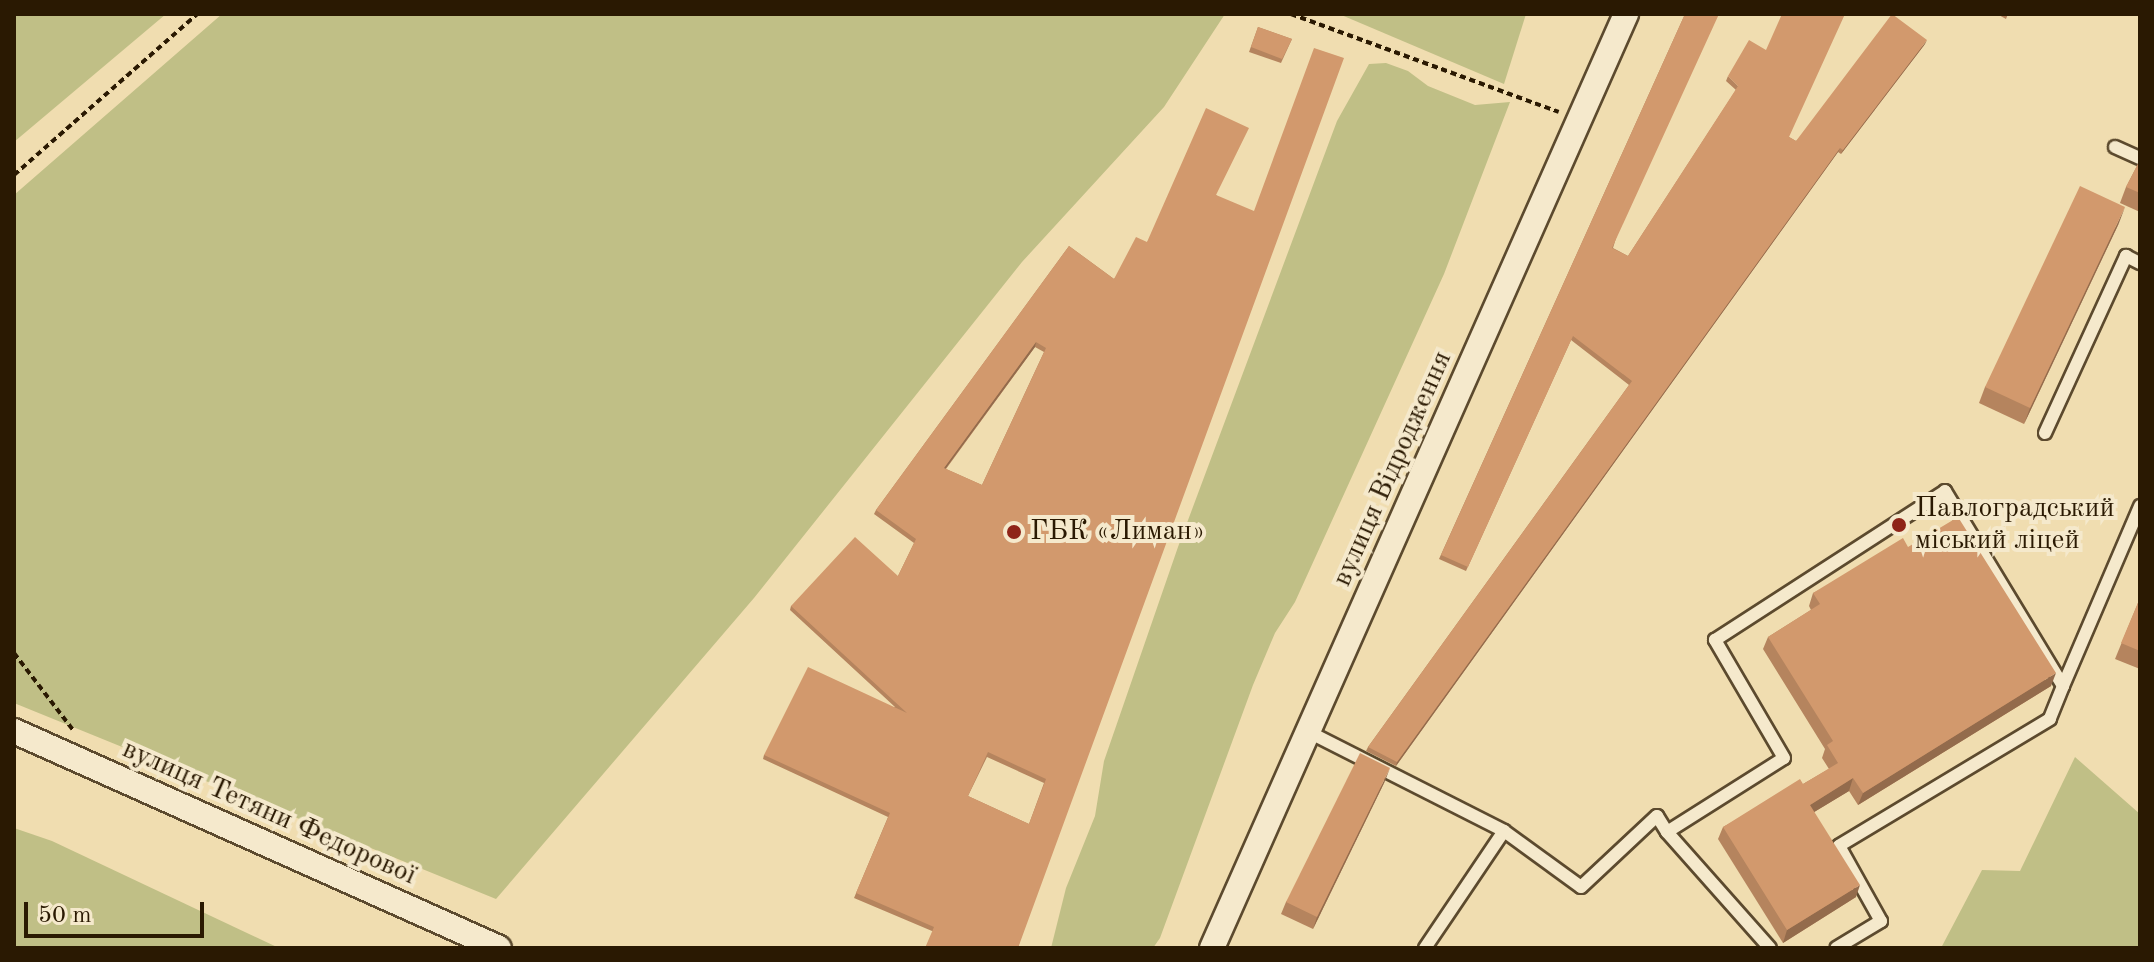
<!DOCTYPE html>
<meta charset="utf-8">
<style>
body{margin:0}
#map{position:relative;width:2154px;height:962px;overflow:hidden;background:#f0ddb0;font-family:"Old Standard TT",serif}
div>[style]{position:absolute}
.green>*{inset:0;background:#c0bf86}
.path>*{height:4px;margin-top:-2px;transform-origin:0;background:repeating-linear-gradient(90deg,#2a1902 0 6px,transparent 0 10px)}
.roads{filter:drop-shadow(2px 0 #5c4a2e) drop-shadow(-2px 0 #5c4a2e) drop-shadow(0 2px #5c4a2e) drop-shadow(0 -2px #5c4a2e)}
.lane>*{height:12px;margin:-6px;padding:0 6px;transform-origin:6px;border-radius:6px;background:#f5e9cc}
.street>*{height:24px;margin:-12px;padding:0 12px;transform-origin:12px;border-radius:12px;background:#f5e9cc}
.wall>*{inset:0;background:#b5845e}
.shaded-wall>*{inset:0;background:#936b4c}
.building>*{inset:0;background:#d2996d}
.dots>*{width:22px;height:22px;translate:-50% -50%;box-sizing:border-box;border:4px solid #f5e9cc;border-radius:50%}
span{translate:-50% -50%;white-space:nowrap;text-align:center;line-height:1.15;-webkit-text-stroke:8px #f5e9cc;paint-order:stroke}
.street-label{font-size:28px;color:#2a1902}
.poi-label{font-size:28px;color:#2a1902}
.left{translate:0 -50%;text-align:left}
.frame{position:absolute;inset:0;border:16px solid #2a1902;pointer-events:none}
.scale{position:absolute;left:24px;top:902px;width:180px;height:36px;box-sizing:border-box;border:4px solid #2a1902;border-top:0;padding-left:10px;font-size:24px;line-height:28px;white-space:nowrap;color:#2a1902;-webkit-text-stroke:6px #f5e9cc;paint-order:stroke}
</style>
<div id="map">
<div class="green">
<div style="clip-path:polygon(14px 14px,166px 14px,14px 142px)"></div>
<div style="clip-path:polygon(222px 14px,1225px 14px,1164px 107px,1022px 262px,754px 598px,496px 899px,14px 703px,14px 195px)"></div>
<div style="clip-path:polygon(1339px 14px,1526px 14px,1504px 84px)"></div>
<div style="clip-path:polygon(1386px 63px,1408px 71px,1428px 86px,1475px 105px,1510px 102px,1444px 274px,1295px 602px,1275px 633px,1253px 685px,1160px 938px,1153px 948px,1051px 948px,1066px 888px,1095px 816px,1104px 761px,1178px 547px,1337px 121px,1369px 64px)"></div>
<div style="clip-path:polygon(2075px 757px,2140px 814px,2140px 948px,1941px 948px,1982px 870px,2020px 871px)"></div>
<div style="clip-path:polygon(14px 828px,52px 841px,279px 948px,14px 948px)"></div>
</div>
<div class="path">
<div style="left:1291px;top:14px;width:285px;rotate:20.1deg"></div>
<div style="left:14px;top:175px;width:244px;rotate:-41.3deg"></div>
<div style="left:14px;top:653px;width:97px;rotate:52.5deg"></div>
</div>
<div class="roads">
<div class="lane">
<div style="left:2115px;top:147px;width:27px;rotate:24deg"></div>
<div style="left:2045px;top:433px;width:195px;rotate:-65.4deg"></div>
<div style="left:2126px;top:256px;width:16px;rotate:27deg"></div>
<div style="left:2063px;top:686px;width:196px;rotate:-66.8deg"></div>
<div style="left:1307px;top:731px;width:221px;rotate:26.9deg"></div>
<div style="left:1504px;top:831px;width:95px;rotate:36deg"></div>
<div style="left:1581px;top:887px;width:104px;rotate:-43.1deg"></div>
<div style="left:1657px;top:816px;width:19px;rotate:58deg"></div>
<div style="left:1667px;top:832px;width:155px;rotate:48.4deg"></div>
<div style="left:1667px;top:832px;width:138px;rotate:-32.3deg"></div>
<div style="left:1784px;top:758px;width:137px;rotate:-120.3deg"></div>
<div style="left:1715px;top:640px;width:274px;rotate:-32.9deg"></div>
<div style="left:1945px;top:491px;width:228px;rotate:58.8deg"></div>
<div style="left:2063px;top:686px;width:35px;rotate:112deg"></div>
<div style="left:2050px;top:719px;width:246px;rotate:149deg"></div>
<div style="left:1839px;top:846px;width:86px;rotate:60.8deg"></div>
<div style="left:1881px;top:921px;width:52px;rotate:149deg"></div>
<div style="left:1425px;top:948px;width:141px;rotate:-56deg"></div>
</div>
<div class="street">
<div style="left:14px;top:731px;width:531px;rotate:24.1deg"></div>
<div style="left:1212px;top:948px;width:1022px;rotate:-66.09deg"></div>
</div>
</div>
<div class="wall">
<div style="clip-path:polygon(1685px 14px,1613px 248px,1628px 256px,1736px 90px,1726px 81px,1728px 76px,1789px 137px,1796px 141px,1925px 44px,1841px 154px,1838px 152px,1396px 766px,1366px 751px,1368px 747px,1629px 385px,1571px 340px,1466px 571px,1439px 559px)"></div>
<div style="clip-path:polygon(1997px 14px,2008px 14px,2006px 19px)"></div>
<div style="clip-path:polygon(1258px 27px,1292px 39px,1281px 63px,1249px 52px)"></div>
<div style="clip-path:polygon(2140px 160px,2140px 212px,2120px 203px,2126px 187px)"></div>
<div style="clip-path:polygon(evenodd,1217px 195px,1018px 948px,932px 931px,854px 898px,888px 817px,763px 759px,764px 755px,895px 707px,790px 610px,791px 606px,898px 576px,914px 543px,874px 514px,876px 510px,1069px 246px,1114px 279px,1147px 242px,1217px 195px,1035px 347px,1044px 352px,982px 485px,946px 469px,1035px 347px,1217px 195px,987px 757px,1044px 783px,1029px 824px,968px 796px,987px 757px)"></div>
<div style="clip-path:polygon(2119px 223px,2024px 424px,1979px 403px,1985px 387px)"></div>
<div style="clip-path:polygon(1908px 547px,2051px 686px,1858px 805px,1849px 791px,1814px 812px,1856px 897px,1783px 943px,1718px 839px,1723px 827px,1803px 784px,1829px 769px,1822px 758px,1825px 749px,1763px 649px,1768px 637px,1811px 610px,1809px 606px,1813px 593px)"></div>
<div style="clip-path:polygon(2140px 598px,2140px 669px,2115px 659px)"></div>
<div style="clip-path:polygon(1385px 781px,1313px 929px,1281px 914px,1286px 902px)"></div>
</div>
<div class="shaded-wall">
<div style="clip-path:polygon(1927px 40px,1925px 44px,1841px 154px,1843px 150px)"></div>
<div style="clip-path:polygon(1840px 148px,1838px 152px,1396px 766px,1397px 762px)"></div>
<div style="clip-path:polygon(2125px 207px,2119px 223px,2024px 424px,2030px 408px)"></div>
<div style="clip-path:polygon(1036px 342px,1035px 347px,943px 472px,944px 468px)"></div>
<div style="clip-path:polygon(2056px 673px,2051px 686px,1858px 805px,1863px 793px)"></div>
<div style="clip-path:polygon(1390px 768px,1385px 781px,1313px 929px,1317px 917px)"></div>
<div style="clip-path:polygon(1853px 778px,1849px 791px,1806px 817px,1810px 805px)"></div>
<div style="clip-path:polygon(1860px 885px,1856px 897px,1783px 943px,1787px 930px)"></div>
</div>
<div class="building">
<div style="clip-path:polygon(1685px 14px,1719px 14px,1612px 248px,1628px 256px,1738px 86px,1728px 76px,1749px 40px,1766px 50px,1782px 14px,1845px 14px,1789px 137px,1796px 141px,1892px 14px,1927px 40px,1843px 150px,1840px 148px,1397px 762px,1368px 747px,1632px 381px,1573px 336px,1468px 567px,1441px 555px)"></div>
<div style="clip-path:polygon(1258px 27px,1292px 39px,1282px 59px,1251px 47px)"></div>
<div style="clip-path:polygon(evenodd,1314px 48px,1344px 58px,1018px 948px,925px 948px,934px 927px,856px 893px,890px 813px,764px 755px,808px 667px,907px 713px,791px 606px,855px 537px,898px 576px,916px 539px,876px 510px,1069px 246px,1114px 279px,1136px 237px,1147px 242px,1206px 108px,1249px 128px,1216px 195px,1254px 211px,1314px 48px,1036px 342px,1046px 348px,982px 485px,944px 468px,1036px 342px,1314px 48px,988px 752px,1046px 779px,1029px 824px,968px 796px,988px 752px)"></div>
<div style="clip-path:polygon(2140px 160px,2140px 193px,2126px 187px)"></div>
<div style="clip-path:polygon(2080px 186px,2125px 207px,2030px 408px,1985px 387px)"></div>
<div style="clip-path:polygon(1958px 517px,2056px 673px,1863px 793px,1853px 778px,1810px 805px,1860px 885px,1787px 930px,1723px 827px,1800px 779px,1803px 784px,1838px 763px,1827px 745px,1833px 741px,1768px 637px,1820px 604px,1813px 593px,1903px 538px,1908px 547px)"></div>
<div style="clip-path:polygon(2140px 598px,2140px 651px,2121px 643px)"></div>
<div style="clip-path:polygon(1360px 753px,1390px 768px,1317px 917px,1286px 902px)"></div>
</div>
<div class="dots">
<div style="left:1899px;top:525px;background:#8f2418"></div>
<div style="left:1014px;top:532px;background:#8f2418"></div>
</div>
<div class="street-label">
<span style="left:1393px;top:469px;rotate:-66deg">вулиця Відродження</span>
<span style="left:269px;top:813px;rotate:24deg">вулиця Тетяни Федорової</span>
</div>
<div class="poi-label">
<span class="left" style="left:1915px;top:525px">Павлоградський<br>міський ліцей</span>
<span class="left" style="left:1030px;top:532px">ГБК «Лиман»</span>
</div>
<div class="frame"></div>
<div class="scale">50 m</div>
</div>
